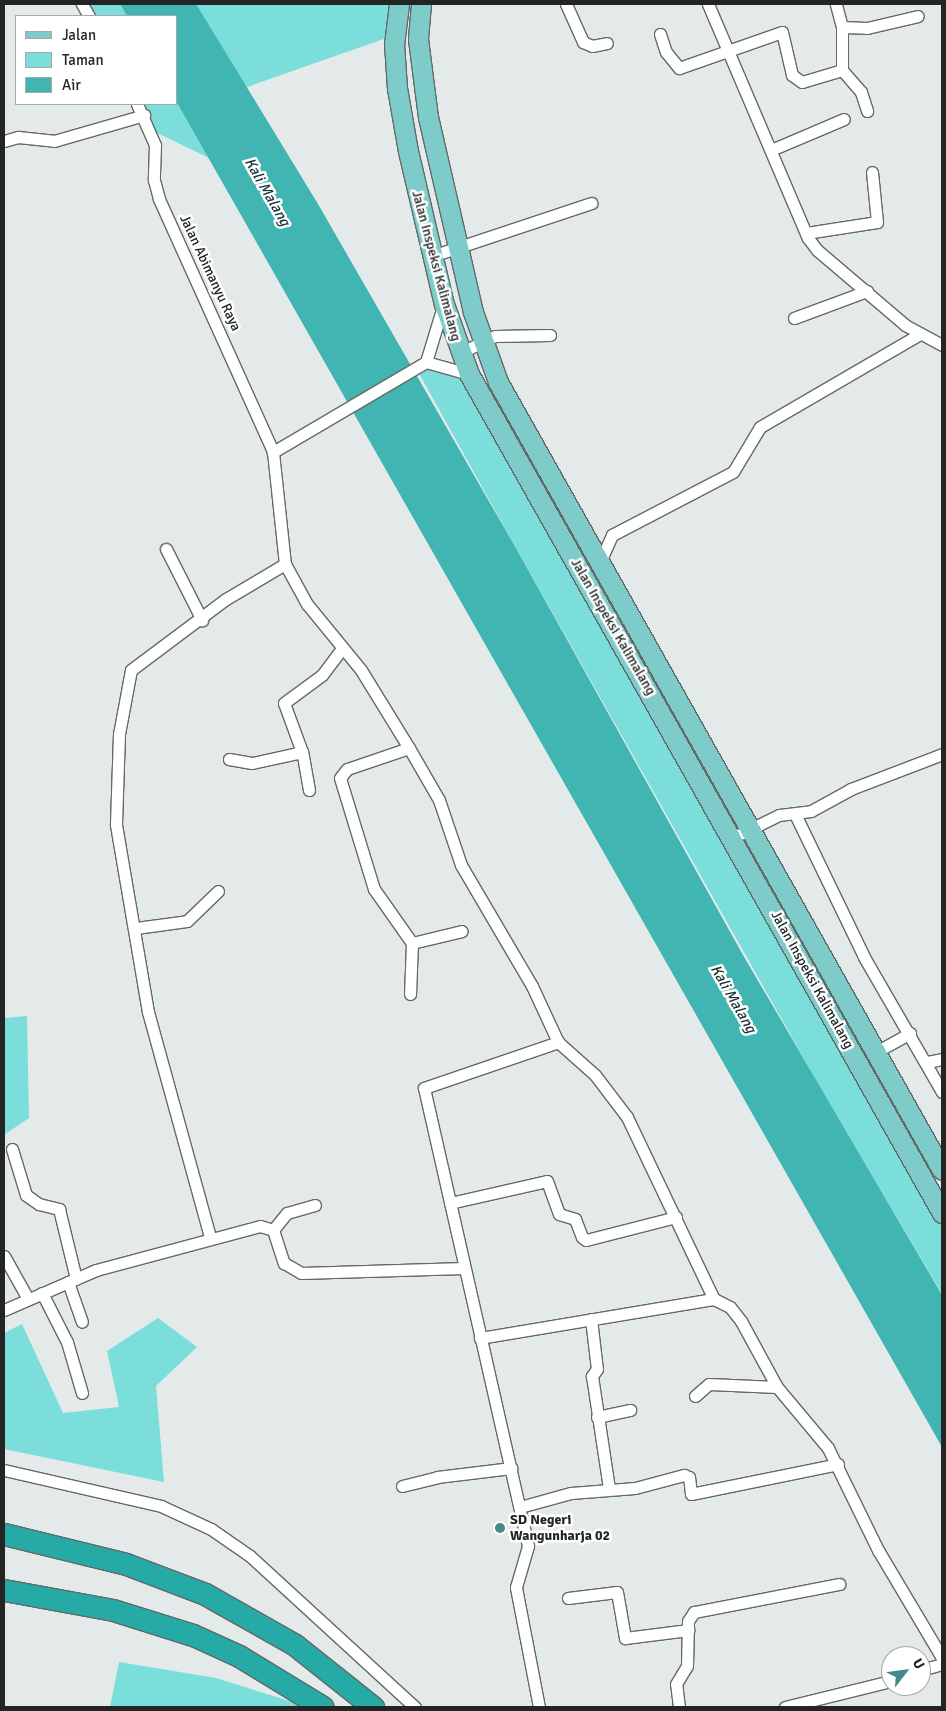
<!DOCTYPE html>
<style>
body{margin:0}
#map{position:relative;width:946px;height:1711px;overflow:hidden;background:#e4eaea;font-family:Signika,sans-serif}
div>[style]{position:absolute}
.green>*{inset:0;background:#7cdeda}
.water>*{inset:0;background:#40b5b1}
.roads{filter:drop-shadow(1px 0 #646968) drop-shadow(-1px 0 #646968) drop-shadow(0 1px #646968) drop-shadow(0 -1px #646968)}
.minor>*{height:11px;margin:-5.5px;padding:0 5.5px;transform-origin:5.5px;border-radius:5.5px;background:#fff}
.primary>*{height:19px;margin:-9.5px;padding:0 9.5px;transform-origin:9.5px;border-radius:9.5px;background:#7dccca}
.motorway>*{height:21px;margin:-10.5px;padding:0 10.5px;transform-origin:10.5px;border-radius:10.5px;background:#26aaa6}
.dots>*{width:14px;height:14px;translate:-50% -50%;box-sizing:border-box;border:2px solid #fff;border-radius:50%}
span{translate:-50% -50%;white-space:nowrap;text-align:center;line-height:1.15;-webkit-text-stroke:5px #fff;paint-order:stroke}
.street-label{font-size:14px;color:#232525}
.poi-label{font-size:14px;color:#232525;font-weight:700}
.left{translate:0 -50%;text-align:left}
.water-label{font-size:15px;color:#1a3332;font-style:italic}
.frame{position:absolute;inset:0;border:5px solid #232525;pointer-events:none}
.legend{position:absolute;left:15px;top:15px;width:162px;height:90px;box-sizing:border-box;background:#fff;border:1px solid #a7a8a8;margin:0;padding:6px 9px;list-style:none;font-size:15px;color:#232525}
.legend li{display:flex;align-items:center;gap:10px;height:25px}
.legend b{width:25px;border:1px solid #a7a8a8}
.north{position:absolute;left:881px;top:1646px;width:50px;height:50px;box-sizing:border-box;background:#fff;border:1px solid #a7a8a8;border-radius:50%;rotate:60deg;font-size:14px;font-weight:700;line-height:20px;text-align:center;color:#232525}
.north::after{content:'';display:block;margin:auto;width:18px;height:22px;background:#428987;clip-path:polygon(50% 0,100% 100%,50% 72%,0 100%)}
</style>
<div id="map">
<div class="green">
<div style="clip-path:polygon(83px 4px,120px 4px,127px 16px,90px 16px)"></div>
<div style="clip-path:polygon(171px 4px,399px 4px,395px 35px,213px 99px)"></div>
<div style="clip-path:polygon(176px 101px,209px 158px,147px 128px,135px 104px)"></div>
<div style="clip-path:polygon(426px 365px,469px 374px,942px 1213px,942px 1294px,816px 1080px,507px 532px,416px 368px)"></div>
<div style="clip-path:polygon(27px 1016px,29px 1118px,4px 1135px,4px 1018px)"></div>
<div style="clip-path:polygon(158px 1318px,197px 1347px,156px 1386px,164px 1482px,4px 1449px,4px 1333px,22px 1324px,63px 1413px,119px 1407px,107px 1351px)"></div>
<div style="clip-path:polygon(119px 1662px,216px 1678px,299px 1704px,298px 1707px,110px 1707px)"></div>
</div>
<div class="water">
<div style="clip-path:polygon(120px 4px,196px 4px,318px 204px,517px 550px,743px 955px,942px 1295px,942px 1447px,176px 101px,176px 16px,127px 16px)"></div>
</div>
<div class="roads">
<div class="minor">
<div style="left:82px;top:4px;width:14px;rotate:60deg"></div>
<div style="left:566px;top:4px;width:42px;rotate:65.9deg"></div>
<div style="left:583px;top:42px;width:10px;rotate:24deg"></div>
<div style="left:592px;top:46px;width:15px;rotate:-11deg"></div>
<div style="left:708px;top:4px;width:254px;rotate:66.9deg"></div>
<div style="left:808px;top:238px;width:15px;rotate:53deg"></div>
<div style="left:817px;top:250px;width:116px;rotate:40.4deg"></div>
<div style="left:905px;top:325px;width:42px;rotate:28.4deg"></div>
<div style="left:842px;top:27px;width:25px;rotate:2deg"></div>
<div style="left:867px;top:28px;width:52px;rotate:-13.2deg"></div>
<div style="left:660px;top:34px;width:19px;rotate:72deg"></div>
<div style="left:666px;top:52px;width:21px;rotate:51deg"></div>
<div style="left:679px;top:68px;width:109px;rotate:-19.3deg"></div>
<div style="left:782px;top:32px;width:44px;rotate:76.9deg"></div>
<div style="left:792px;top:75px;width:12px;rotate:35deg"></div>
<div style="left:802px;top:82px;width:42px;rotate:-16.7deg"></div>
<div style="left:842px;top:70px;width:43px;rotate:-90deg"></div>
<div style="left:842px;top:27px;width:24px;rotate:-105deg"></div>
<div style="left:842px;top:70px;width:29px;rotate:49deg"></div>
<div style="left:861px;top:92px;width:20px;rotate:72deg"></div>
<div style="left:137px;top:104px;width:45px;rotate:66.3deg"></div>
<div style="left:155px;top:145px;width:35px;rotate:92deg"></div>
<div style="left:154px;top:180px;width:20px;rotate:75deg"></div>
<div style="left:159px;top:199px;width:277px;rotate:65.7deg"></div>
<div style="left:4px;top:141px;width:15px;rotate:-16deg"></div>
<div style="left:18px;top:137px;width:36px;rotate:6deg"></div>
<div style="left:54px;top:141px;width:94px;rotate:-16.1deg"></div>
<div style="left:771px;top:150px;width:79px;rotate:-23deg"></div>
<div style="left:806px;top:233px;width:72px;rotate:-8.8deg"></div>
<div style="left:877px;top:222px;width:50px;rotate:-95.7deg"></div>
<div style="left:432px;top:256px;width:168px;rotate:-18.4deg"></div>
<div style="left:443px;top:306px;width:59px;rotate:106.9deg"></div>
<div style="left:426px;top:362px;width:178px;rotate:149.5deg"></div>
<div style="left:273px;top:452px;width:113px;rotate:83.9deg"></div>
<div style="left:285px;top:564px;width:46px;rotate:61.2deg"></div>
<div style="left:307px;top:604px;width:85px;rotate:50.7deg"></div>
<div style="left:361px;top:670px;width:92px;rotate:58.4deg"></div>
<div style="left:409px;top:748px;width:60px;rotate:60deg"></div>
<div style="left:439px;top:800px;width:69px;rotate:71.3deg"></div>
<div style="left:461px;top:865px;width:140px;rotate:59.6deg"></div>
<div style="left:532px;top:986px;width:62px;rotate:65.1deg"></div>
<div style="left:558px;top:1042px;width:50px;rotate:41.7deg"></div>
<div style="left:595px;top:1075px;width:53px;rotate:52.7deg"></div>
<div style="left:627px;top:1117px;width:202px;rotate:64.5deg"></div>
<div style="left:714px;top:1299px;width:18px;rotate:27deg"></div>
<div style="left:730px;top:1307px;width:18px;rotate:52deg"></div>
<div style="left:741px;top:1321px;width:75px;rotate:61.4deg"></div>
<div style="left:777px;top:1387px;width:80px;rotate:50.1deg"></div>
<div style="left:828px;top:1448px;width:114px;rotate:63.9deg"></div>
<div style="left:878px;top:1550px;width:126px;rotate:59.3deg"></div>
<div style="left:794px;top:318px;width:78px;rotate:-20.3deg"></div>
<div style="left:460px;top:353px;width:39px;rotate:-26deg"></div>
<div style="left:495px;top:336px;width:55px;rotate:-1deg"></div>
<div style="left:426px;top:362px;width:45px;rotate:15.6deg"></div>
<div style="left:166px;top:549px;width:80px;rotate:63.1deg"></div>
<div style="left:600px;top:562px;width:30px;rotate:-66deg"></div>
<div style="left:612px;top:535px;width:136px;rotate:-27.5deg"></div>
<div style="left:733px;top:472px;width:52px;rotate:-59deg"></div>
<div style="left:760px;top:427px;width:185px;rotate:-30.2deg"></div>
<div style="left:409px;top:748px;width:65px;rotate:161.3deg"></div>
<div style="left:347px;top:769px;width:11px;rotate:128deg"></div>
<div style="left:340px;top:778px;width:116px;rotate:73deg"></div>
<div style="left:374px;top:889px;width:66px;rotate:54.9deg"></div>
<div style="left:412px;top:943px;width:51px;rotate:92.2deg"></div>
<div style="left:229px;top:759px;width:23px;rotate:10deg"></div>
<div style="left:252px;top:763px;width:51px;rotate:-12.4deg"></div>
<div style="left:309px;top:790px;width:39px;rotate:-100deg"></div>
<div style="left:302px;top:752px;width:52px;rotate:-110.2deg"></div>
<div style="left:284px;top:703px;width:47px;rotate:-36.4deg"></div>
<div style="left:322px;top:675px;width:34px;rotate:-53deg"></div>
<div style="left:795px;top:814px;width:159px;rotate:64.2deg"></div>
<div style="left:864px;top:957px;width:156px;rotate:60deg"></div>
<div style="left:732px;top:838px;width:52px;rotate:-26.1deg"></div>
<div style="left:779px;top:815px;width:32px;rotate:-7deg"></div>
<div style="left:811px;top:811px;width:46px;rotate:-28.8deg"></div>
<div style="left:851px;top:789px;width:97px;rotate:-21deg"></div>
<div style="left:136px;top:928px;width:51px;rotate:-7.8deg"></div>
<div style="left:187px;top:921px;width:43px;rotate:-44.1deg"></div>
<div style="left:412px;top:943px;width:51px;rotate:-13.5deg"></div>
<div style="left:876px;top:1052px;width:39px;rotate:-29deg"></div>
<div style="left:927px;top:1062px;width:15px;rotate:-11deg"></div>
<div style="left:12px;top:1149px;width:48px;rotate:73.1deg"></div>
<div style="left:26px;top:1195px;width:16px;rotate:35deg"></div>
<div style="left:39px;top:1204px;width:21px;rotate:14deg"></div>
<div style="left:59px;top:1209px;width:72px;rotate:76.3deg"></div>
<div style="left:450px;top:1203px;width:99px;rotate:-12.8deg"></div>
<div style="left:547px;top:1181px;width:35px;rotate:70deg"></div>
<div style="left:559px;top:1214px;width:17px;rotate:17deg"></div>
<div style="left:575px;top:1219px;width:19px;rotate:69deg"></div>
<div style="left:582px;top:1237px;width:5px;rotate:37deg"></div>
<div style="left:586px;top:1240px;width:93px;rotate:-14.3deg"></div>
<div style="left:273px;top:1230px;width:22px;rotate:-51deg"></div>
<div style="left:287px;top:1213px;width:29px;rotate:-16deg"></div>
<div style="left:210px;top:1237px;width:233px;rotate:-105.4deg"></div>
<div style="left:148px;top:1012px;width:191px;rotate:-99.7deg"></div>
<div style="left:116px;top:824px;width:90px;rotate:-88.1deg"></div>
<div style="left:119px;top:734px;width:65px;rotate:-79.4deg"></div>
<div style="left:131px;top:670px;width:119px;rotate:-36.8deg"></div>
<div style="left:226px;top:599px;width:69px;rotate:-30.7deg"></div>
<div style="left:4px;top:1256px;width:49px;rotate:60.8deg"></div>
<div style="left:68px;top:1282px;width:42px;rotate:70.7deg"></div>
<div style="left:42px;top:1293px;width:55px;rotate:63deg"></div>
<div style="left:67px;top:1342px;width:53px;rotate:73.6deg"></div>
<div style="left:4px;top:1310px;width:100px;rotate:-23.5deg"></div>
<div style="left:96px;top:1270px;width:170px;rotate:-15deg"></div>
<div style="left:260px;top:1226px;width:14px;rotate:17deg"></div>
<div style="left:273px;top:1230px;width:35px;rotate:72deg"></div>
<div style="left:284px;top:1263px;width:20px;rotate:30deg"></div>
<div style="left:301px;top:1273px;width:163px;rotate:-1.8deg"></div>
<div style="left:591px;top:1319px;width:50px;rotate:83.2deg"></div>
<div style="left:597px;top:1369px;width:9px;rotate:126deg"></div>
<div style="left:592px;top:1376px;width:114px;rotate:81.4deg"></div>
<div style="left:480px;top:1338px;width:237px;rotate:-9.5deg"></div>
<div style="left:695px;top:1396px;width:18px;rotate:-41deg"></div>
<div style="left:709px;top:1384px;width:68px;rotate:2.5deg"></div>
<div style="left:597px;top:1417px;width:34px;rotate:-12deg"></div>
<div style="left:4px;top:1470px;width:161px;rotate:12.9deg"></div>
<div style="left:161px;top:1506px;width:55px;rotate:24.7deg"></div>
<div style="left:211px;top:1529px;width:47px;rotate:34.7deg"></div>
<div style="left:250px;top:1556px;width:224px;rotate:42.5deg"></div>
<div style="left:402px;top:1486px;width:36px;rotate:-14deg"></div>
<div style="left:437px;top:1477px;width:75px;rotate:-6.9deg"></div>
<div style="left:520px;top:1507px;width:53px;rotate:-15.4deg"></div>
<div style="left:571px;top:1493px;width:64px;rotate:-4.5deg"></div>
<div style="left:635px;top:1488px;width:51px;rotate:-14.9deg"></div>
<div style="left:684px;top:1475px;width:5px;rotate:22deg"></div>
<div style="left:689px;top:1477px;width:17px;rotate:83deg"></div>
<div style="left:691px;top:1494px;width:150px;rotate:-11.5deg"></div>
<div style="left:568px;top:1598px;width:49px;rotate:-7deg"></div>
<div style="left:617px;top:1592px;width:47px;rotate:80.1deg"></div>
<div style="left:625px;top:1638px;width:64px;rotate:-7.2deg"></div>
<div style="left:921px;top:1670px;width:22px;rotate:-16deg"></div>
<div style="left:539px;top:1707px;width:122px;rotate:-100.9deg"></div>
<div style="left:516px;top:1587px;width:43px;rotate:-73.7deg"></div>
<div style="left:528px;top:1546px;width:18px;rotate:-103deg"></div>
<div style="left:524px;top:1528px;width:451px;rotate:-102.8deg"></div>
<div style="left:424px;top:1088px;width:142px;rotate:-18.9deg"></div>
<div style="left:679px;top:1707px;width:23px;rotate:-97deg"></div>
<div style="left:676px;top:1684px;width:21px;rotate:-59deg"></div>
<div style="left:687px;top:1666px;width:45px;rotate:-88.7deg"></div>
<div style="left:688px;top:1621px;width:11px;rotate:-56deg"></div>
<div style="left:694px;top:1612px;width:148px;rotate:-10.9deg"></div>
<div style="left:785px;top:1707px;width:109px;rotate:-13.8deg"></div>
</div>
<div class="primary">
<div style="left:399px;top:4px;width:39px;rotate:97deg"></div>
<div style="left:394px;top:43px;width:45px;rotate:86.2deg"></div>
<div style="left:397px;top:88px;width:64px;rotate:80.1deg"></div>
<div style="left:408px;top:151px;width:157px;rotate:76.8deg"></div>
<div style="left:444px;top:304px;width:74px;rotate:70.3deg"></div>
<div style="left:469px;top:374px;width:963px;rotate:60.59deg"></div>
<div style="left:421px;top:4px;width:35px;rotate:95deg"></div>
<div style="left:418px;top:39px;width:79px;rotate:82.7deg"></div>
<div style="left:428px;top:117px;width:200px;rotate:77deg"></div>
<div style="left:473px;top:312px;width:74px;rotate:70.3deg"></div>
<div style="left:498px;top:382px;width:904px;rotate:60.6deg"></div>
</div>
<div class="motorway">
<div style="left:4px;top:1534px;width:126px;rotate:13.8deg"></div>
<div style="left:126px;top:1564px;width:85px;rotate:20.8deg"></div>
<div style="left:205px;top:1594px;width:103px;rotate:29.5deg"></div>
<div style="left:295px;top:1645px;width:100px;rotate:38.5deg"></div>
<div style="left:4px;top:1590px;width:111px;rotate:10.4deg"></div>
<div style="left:113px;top:1610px;width:84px;rotate:17.4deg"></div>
<div style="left:193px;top:1635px;width:51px;rotate:24.5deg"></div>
<div style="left:239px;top:1656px;width:98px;rotate:31.3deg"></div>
</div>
</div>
<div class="dots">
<div style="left:500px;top:1528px;background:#428987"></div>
</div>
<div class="street-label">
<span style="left:436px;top:266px;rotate:75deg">Jalan Inspeksi Kalimalang</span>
<span style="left:210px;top:273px;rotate:65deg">Jalan Abimanyu Raya</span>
<span style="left:613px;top:627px;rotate:60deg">Jalan Inspeksi Kalimalang</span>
<span style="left:812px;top:980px;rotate:61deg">Jalan Inspeksi Kalimalang</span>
</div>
<div class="poi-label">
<span class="left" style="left:510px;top:1528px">SD Negeri<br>Wangunharja 02</span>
</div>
<div class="water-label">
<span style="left:267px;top:192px;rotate:60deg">Kali Malang</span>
<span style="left:733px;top:999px;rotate:60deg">Kali Malang</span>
</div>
<div class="frame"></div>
<ul class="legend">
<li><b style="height:6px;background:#7dccca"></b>Jalan</li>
<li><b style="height:14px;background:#7cdeda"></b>Taman</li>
<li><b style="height:14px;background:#40b5b1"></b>Air</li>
</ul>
<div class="north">U</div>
</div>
